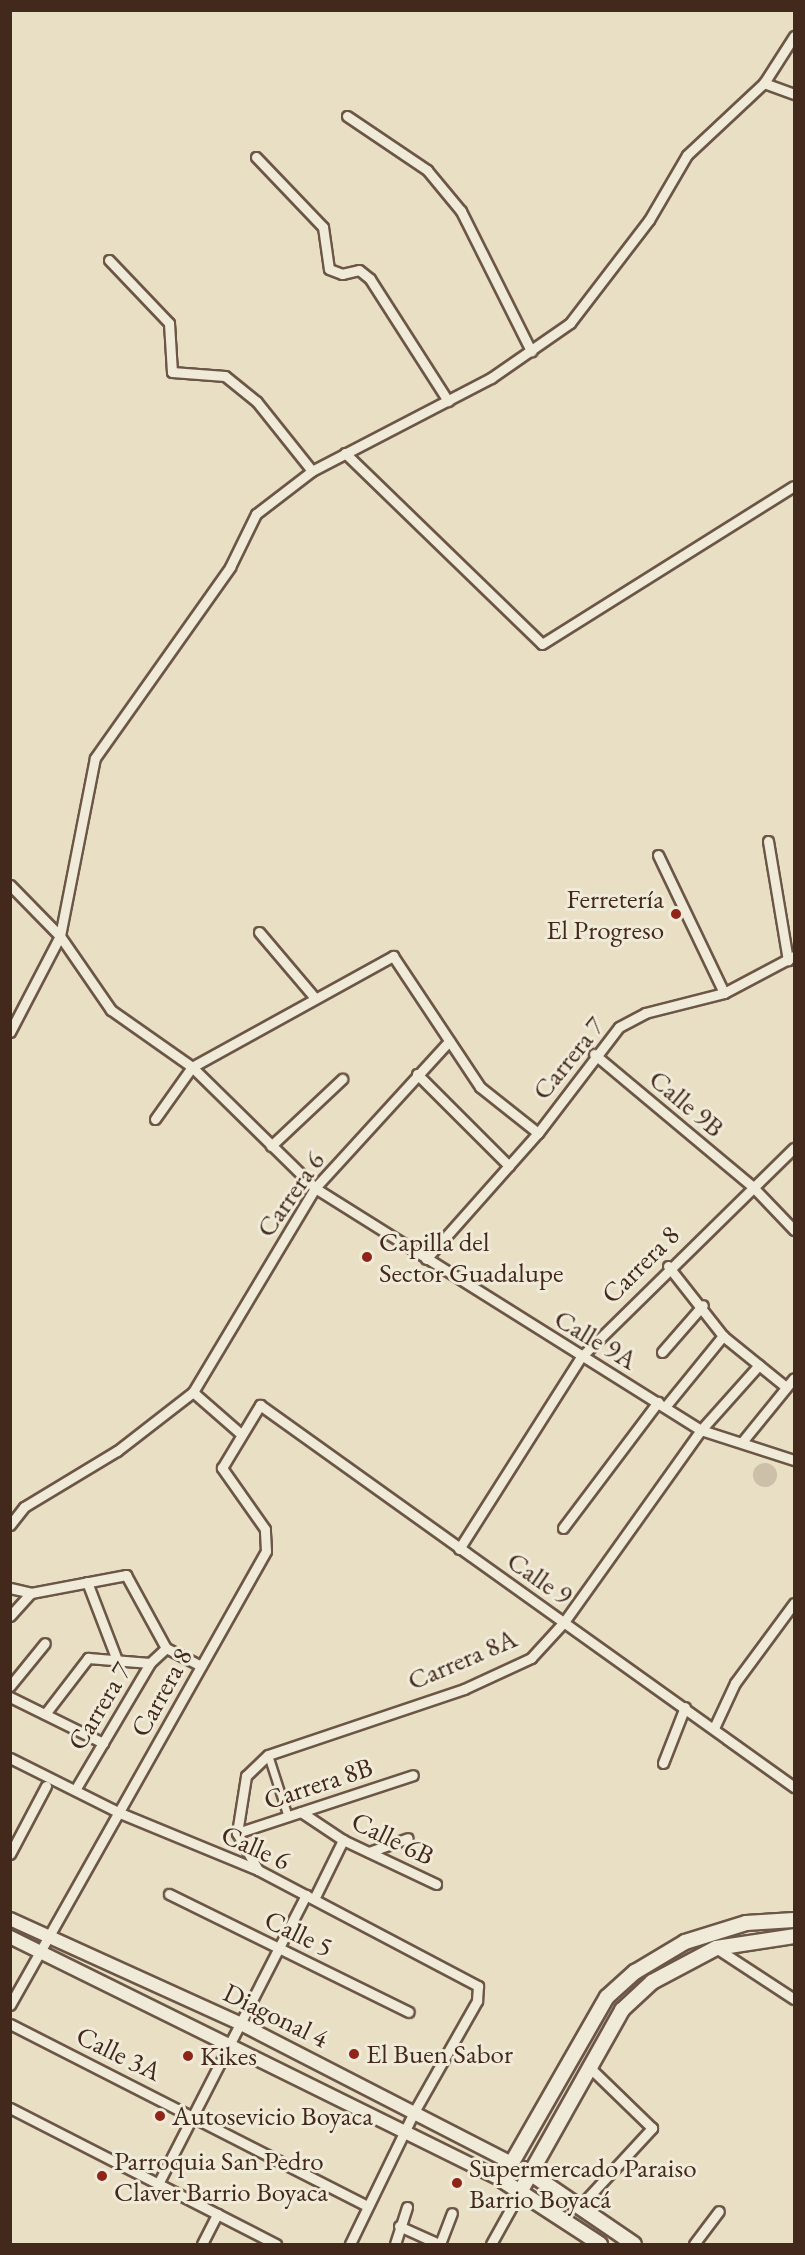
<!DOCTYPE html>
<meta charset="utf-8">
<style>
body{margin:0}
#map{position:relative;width:805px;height:2255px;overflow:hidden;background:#e8dfc5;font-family:"EB Garamond",serif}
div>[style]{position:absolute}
.green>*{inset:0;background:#ccc0a8}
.round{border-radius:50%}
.roads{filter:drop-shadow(2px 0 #6c5646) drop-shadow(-2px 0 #6c5646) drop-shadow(0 2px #6c5646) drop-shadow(0 -2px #6c5646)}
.pedestrian>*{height:7px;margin:-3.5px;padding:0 3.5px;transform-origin:3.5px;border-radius:3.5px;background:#f0ead9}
.minor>*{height:9px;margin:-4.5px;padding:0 4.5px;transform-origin:4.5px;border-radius:4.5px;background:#f0ead9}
.tertiary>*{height:12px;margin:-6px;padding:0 6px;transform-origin:6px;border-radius:6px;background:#f0ead9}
.secondary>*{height:14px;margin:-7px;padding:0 7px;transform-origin:7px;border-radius:7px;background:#f0ead9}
.dots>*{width:16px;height:16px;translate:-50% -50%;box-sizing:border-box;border:3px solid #f0ead9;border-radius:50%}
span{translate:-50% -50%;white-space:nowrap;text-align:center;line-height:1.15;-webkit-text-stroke:6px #f0ead9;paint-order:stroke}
.poi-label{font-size:27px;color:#42291b}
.right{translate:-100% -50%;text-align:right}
.left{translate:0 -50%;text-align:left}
.street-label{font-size:27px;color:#42291b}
.frame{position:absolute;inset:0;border:12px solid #42291b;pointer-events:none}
</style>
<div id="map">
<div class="green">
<div class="round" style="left:753px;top:1463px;width:24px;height:24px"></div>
</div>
<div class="roads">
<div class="pedestrian">
<div style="left:268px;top:1755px;width:65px;rotate:72.1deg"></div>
</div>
<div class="minor">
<div style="left:764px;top:83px;width:32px;rotate:20deg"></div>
<div style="left:347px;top:116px;width:97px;rotate:34deg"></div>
<div style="left:427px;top:170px;width:53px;rotate:50.3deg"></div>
<div style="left:461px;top:211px;width:157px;rotate:63.4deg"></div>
<div style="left:256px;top:157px;width:97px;rotate:46.3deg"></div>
<div style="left:323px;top:227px;width:42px;rotate:81.9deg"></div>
<div style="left:329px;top:269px;width:14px;rotate:21deg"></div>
<div style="left:342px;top:274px;width:17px;rotate:-13deg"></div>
<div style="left:359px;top:270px;width:14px;rotate:39deg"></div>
<div style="left:370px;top:279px;width:145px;rotate:57.4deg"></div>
<div style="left:109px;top:260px;width:87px;rotate:46.4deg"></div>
<div style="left:169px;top:323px;width:49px;rotate:86.5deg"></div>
<div style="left:172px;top:372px;width:53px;rotate:4.3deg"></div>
<div style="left:225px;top:376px;width:41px;rotate:39.1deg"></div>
<div style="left:257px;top:402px;width:88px;rotate:51.4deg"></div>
<div style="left:345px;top:453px;width:274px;rotate:44.1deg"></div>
<div style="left:542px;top:644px;width:297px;rotate:-32.1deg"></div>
<div style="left:768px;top:841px;width:121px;rotate:80.5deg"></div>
<div style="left:658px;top:855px;width:153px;rotate:64.4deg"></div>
<div style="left:10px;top:885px;width:71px;rotate:45.6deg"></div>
<div style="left:60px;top:936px;width:90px;rotate:55.4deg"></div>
<div style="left:111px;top:1010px;width:99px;rotate:35.1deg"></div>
<div style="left:192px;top:1067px;width:173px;rotate:44.5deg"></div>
<div style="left:315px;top:1188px;width:456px;rotate:32.1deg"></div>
<div style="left:701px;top:1430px;width:98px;rotate:17.9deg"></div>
<div style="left:259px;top:932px;width:87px;rotate:49.7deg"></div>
<div style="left:10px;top:1032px;width:108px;rotate:-62.5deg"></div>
<div style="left:60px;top:936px;width:181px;rotate:-78.9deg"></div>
<div style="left:95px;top:758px;width:234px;rotate:-54.7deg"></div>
<div style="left:230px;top:567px;width:59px;rotate:-63.9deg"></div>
<div style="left:256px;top:514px;width:71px;rotate:-37.5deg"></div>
<div style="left:312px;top:471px;width:202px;rotate:-27.5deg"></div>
<div style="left:491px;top:378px;width:96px;rotate:-34.8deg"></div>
<div style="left:570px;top:323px;width:130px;rotate:-52.5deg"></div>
<div style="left:649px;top:220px;width:75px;rotate:-59.7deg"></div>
<div style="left:687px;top:155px;width:105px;rotate:-43.1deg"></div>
<div style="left:764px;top:83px;width:56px;rotate:-57.4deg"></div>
<div style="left:594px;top:1054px;width:206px;rotate:39.9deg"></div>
<div style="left:752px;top:1186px;width:61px;rotate:46.3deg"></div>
<div style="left:417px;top:1074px;width:130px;rotate:45deg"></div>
<div style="left:155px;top:1119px;width:64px;rotate:-54.6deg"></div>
<div style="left:192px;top:1067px;width:230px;rotate:-28.9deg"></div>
<div style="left:393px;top:956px;width:157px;rotate:56.4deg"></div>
<div style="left:480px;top:1087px;width:74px;rotate:38.4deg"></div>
<div style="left:271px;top:1146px;width:98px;rotate:-43.3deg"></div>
<div style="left:426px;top:1259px;width:169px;rotate:-48.4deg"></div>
<div style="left:538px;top:1133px;width:133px;rotate:-52.6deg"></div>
<div style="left:619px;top:1027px;width:30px;rotate:-28deg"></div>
<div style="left:645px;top:1013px;width:81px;rotate:-14.2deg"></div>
<div style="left:724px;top:993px;width:79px;rotate:-27.9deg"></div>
<div style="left:668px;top:1266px;width:89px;rotate:51.8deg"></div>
<div style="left:723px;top:1336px;width:81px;rotate:39deg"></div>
<div style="left:662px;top:1352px;width:62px;rotate:-48.9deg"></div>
<div style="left:193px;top:1392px;width:64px;rotate:41.2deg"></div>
<div style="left:665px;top:1407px;width:92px;rotate:-50.8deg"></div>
<div style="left:742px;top:1442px;width:82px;rotate:-50.9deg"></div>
<div style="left:10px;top:1525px;width:23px;rotate:-52deg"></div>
<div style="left:24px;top:1507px;width:109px;rotate:-31.1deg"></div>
<div style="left:117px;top:1451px;width:96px;rotate:-37.8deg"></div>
<div style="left:193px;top:1392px;width:238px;rotate:-59.1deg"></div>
<div style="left:315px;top:1188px;width:199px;rotate:-47.6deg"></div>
<div style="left:563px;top:1528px;width:158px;rotate:-53deg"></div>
<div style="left:459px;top:1549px;width:227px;rotate:-57.6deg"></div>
<div style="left:581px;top:1357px;width:298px;rotate:-44.5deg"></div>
<div style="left:87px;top:1582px;width:84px;rotate:69deg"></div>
<div style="left:10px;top:1588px;width:22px;rotate:13deg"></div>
<div style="left:31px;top:1593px;width:97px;rotate:-10.7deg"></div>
<div style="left:126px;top:1575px;width:83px;rotate:61.3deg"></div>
<div style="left:10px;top:1616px;width:31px;rotate:-48deg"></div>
<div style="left:166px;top:1648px;width:39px;rotate:27deg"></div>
<div style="left:10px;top:1686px;width:55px;rotate:-50.9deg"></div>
<div style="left:10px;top:1697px;width:104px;rotate:26.3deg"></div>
<div style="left:45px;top:1714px;width:71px;rotate:-52.5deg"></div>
<div style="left:88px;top:1658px;width:62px;rotate:4.6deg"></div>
<div style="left:714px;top:1728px;width:50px;rotate:-65deg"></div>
<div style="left:735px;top:1683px;width:99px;rotate:-53.6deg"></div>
<div style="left:10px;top:1758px;width:123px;rotate:26.6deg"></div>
<div style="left:120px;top:1813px;width:149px;rotate:22.4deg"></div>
<div style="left:258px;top:1870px;width:249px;rotate:27.8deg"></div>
<div style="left:478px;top:1986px;width:15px;rotate:94deg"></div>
<div style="left:477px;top:2001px;width:128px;rotate:119.6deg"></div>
<div style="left:414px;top:2112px;width:147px;rotate:115.9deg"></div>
<div style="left:663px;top:1763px;width:60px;rotate:-68.6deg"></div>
<div style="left:75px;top:1790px;width:147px;rotate:-59.4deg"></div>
<div style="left:150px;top:1663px;width:22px;rotate:-43deg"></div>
<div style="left:301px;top:1812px;width:50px;rotate:33.7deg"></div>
<div style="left:343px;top:1840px;width:103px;rotate:25.3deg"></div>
<div style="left:237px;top:1833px;width:185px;rotate:-18.2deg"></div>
<div style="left:369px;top:1852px;width:41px;rotate:-19.7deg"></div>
<div style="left:10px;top:1854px;width:77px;rotate:-62.1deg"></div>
<div style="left:258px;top:1870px;width:43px;rotate:-119.6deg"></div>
<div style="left:237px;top:1833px;width:58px;rotate:-81deg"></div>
<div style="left:246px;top:1776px;width:30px;rotate:-44deg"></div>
<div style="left:268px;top:1755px;width:207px;rotate:-18.6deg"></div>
<div style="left:464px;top:1689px;width:74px;rotate:-24.8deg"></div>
<div style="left:531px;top:1658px;width:49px;rotate:-47.5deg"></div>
<div style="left:564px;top:1622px;width:236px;rotate:-54.5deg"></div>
<div style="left:701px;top:1430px;width:87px;rotate:-48.3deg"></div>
<div style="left:169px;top:1894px;width:267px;rotate:26.2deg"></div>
<div style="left:314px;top:1899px;width:66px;rotate:-63.8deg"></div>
<div style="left:716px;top:1948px;width:93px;rotate:33.2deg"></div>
<div style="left:10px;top:2005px;width:521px;rotate:-60.58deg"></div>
<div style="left:266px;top:1551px;width:22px;rotate:-93deg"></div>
<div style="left:265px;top:1529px;width:75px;rotate:-125.2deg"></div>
<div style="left:222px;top:1468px;width:74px;rotate:-58.9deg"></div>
<div style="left:260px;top:1405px;width:657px;rotate:35.58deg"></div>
<div style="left:10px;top:2024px;width:401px;rotate:27deg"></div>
<div style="left:10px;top:2108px;width:299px;rotate:27.1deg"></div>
<div style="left:158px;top:2184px;width:325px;rotate:-62.9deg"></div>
<div style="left:581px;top:2205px;width:105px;rotate:-47.3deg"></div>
<div style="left:652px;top:2128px;width:89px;rotate:-135.9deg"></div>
<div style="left:399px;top:2226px;width:44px;rotate:24.2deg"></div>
<div style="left:202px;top:2244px;width:34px;rotate:-63deg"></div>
<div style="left:395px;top:2244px;width:39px;rotate:-72deg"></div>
<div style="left:440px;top:2244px;width:33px;rotate:-69deg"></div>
<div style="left:491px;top:2244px;width:60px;rotate:-60.9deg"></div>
<div style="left:694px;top:2244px;width:41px;rotate:-52.9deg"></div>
</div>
<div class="tertiary">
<div style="left:10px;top:1919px;width:254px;rotate:24.4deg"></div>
<div style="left:241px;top:2024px;width:305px;rotate:27.2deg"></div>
<div style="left:10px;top:1937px;width:549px;rotate:26.28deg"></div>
</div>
<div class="secondary">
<div style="left:524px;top:2169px;width:133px;rotate:34.3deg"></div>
<div style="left:520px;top:2192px;width:209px;rotate:-60.7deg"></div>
<div style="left:622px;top:2010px;width:41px;rotate:-43deg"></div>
<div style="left:652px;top:1982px;width:72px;rotate:-28deg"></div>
<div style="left:716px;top:1948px;width:79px;rotate:-8.7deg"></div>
<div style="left:600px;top:2244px;width:117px;rotate:-146.9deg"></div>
<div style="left:502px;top:2180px;width:211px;rotate:-60.2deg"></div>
<div style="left:607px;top:1997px;width:38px;rotate:-42deg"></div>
<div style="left:635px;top:1972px;width:58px;rotate:-31deg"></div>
<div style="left:685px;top:1942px;width:64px;rotate:-17.3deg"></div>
<div style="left:746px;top:1923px;width:48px;rotate:-3.6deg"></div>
</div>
</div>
<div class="dots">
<div style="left:676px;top:914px;background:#8f2418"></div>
<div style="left:367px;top:1257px;background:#8f2418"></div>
<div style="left:354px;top:2054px;background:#8f2418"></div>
<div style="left:188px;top:2056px;background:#8f2418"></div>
<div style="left:160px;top:2116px;background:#8f2418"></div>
<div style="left:102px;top:2176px;background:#8f2418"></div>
<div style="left:457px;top:2183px;background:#8f2418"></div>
</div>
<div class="poi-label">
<span class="right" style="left:664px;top:914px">Ferretería<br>El Progreso</span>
<span class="left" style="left:379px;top:1257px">Capilla del<br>Sector Guadalupe</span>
<span class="left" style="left:366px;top:2054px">El Buen Sabor</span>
<span class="left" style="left:200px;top:2056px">Kikes</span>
<span class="left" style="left:172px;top:2116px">Autosevicio Boyaca</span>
<span class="left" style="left:114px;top:2176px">Parroquia San Pedro<br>Claver Barrio Boyaca</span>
<span class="left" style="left:469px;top:2183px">Supermercado Paraiso<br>Barrio Boyacá</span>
</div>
<div class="street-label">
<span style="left:568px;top:1058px;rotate:-51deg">Carrera 7</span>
<span style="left:687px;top:1103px;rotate:40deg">Calle 9B</span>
<span style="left:290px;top:1194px;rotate:-55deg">Carrera 6</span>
<span style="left:640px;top:1264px;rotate:-45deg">Carrera 8</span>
<span style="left:596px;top:1339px;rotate:31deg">Calle 9A</span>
<span style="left:540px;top:1578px;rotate:35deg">Calle 9</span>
<span style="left:462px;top:1659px;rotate:-23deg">Carrera 8A</span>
<span style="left:161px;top:1692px;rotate:-61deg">Carrera 8</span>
<span style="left:99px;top:1706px;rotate:-59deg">Carrera 7</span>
<span style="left:318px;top:1783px;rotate:-18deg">Carrera 8B</span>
<span style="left:393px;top:1838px;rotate:26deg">Calle 6B</span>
<span style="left:256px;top:1847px;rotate:24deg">Calle 6</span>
<span style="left:299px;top:1933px;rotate:26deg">Calle 5</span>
<span style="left:276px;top:2015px;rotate:26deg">Diagonal 4</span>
<span style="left:119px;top:2053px;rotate:26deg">Calle 3A</span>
</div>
<div class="frame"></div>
</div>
